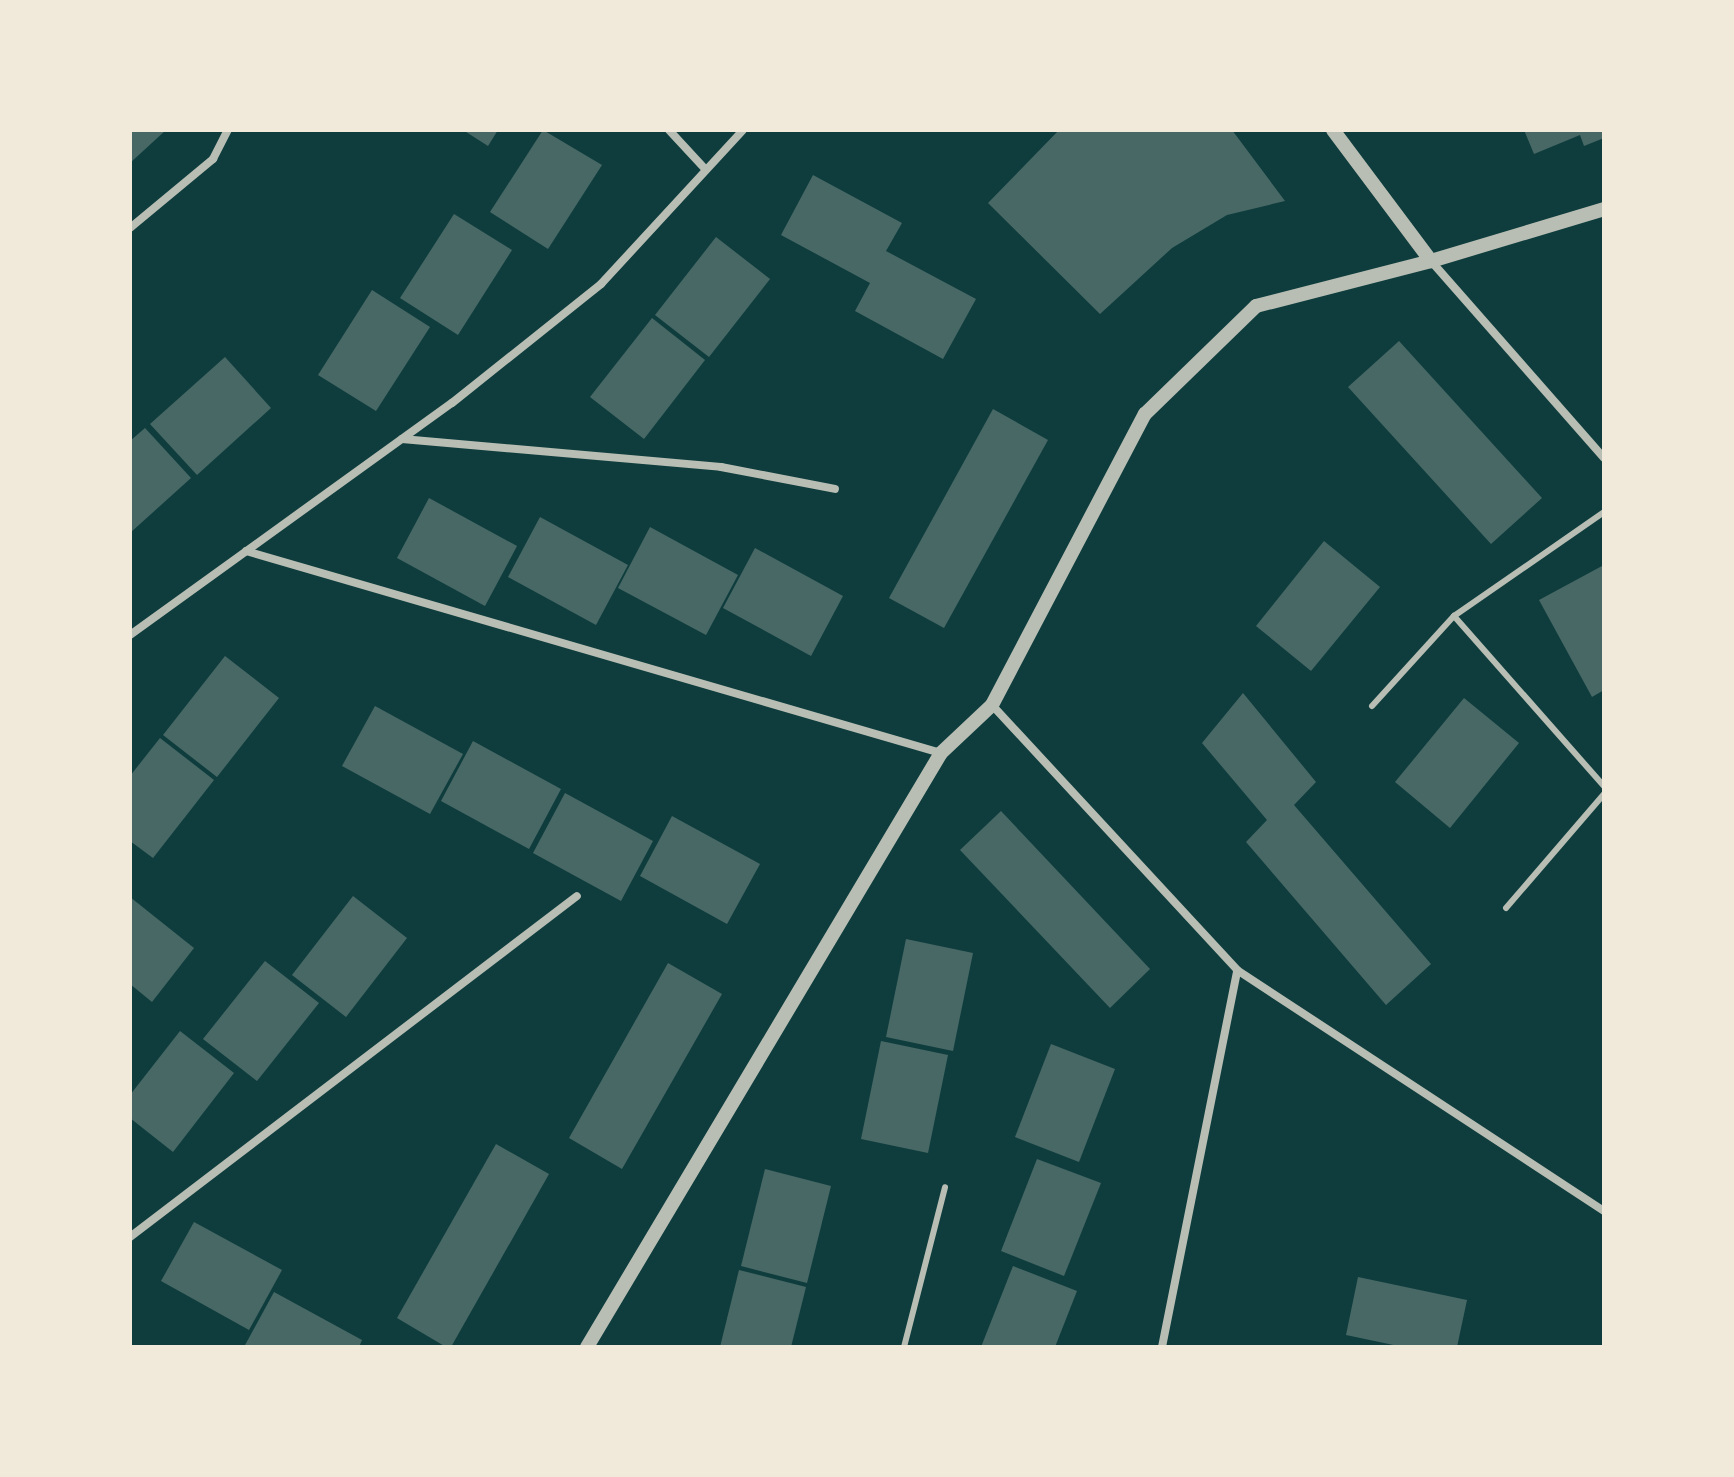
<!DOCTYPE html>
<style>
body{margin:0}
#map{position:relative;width:1734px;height:1477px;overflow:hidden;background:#0f3d3e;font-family:Barlow,sans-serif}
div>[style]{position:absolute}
.building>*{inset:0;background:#486865}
.service>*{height:6px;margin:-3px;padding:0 3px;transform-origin:3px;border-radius:3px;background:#b8beb3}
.minor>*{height:8px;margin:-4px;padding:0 4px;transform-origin:4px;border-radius:4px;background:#b8beb3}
.tertiary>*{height:14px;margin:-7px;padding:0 7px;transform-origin:7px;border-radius:7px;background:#b8beb3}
span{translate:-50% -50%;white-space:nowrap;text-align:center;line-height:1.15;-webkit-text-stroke:8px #f1e9da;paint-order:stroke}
.frame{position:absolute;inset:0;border:132px solid #f1e9da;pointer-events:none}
</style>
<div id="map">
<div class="building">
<div style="clip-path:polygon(130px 130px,166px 130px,130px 163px)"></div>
<div style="clip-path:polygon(463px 130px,498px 130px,488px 146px)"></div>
<div style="clip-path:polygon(543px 130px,602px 165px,548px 249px,490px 212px)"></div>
<div style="clip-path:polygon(1059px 130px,1232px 130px,1285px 201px,1227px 215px,1172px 248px,1100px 314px,988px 203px)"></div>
<div style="clip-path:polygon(1524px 130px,1604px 130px,1604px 138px,1584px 146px,1580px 135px,1534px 154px)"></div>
<div style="clip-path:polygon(813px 175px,902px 223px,886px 251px,976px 299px,943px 359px,855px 311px,870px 283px,781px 235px)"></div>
<div style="clip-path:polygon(454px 214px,512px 250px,458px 335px,400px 298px)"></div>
<div style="clip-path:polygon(716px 237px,770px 279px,709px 357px,655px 315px)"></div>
<div style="clip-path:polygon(372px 290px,430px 327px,376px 411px,318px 375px)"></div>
<div style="clip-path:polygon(652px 318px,705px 360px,644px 439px,590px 397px)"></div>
<div style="clip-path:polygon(1399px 341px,1542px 498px,1491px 544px,1348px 387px)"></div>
<div style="clip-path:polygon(225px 357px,271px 408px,197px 475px,150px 424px)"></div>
<div style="clip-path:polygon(993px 409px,1048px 440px,944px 628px,889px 598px)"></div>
<div style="clip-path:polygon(145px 428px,191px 478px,130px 533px,130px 441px)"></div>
<div style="clip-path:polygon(429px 498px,517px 546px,485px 606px,397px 558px)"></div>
<div style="clip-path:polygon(540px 517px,628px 565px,596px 625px,508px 577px)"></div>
<div style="clip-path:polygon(650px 527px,738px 575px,706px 635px,618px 588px)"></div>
<div style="clip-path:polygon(1324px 541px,1380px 587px,1311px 671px,1256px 626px)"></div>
<div style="clip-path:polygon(755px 548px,843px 596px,811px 656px,723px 608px)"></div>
<div style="clip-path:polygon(1602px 566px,1604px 690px,1592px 697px,1539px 600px)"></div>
<div style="clip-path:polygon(225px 656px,279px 698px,217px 777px,163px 735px)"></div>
<div style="clip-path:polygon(1243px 693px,1316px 782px,1294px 805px,1431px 964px,1386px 1005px,1246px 842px,1267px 820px,1202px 743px)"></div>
<div style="clip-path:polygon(1464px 698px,1519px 743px,1450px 828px,1395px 782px)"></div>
<div style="clip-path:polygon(375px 706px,463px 754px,430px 814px,342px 766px)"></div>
<div style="clip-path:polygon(160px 738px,214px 780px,153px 858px,130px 841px,130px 776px)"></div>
<div style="clip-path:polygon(473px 741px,561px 789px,529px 849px,441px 801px)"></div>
<div style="clip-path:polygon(565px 793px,653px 841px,621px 901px,533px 853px)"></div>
<div style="clip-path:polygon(1001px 811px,1150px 969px,1110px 1008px,960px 850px)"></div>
<div style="clip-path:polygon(672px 816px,760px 864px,727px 924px,640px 876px)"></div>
<div style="clip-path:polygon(353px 896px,407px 938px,346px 1017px,292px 975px)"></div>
<div style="clip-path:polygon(130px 897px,194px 948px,152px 1002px,130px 984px)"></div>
<div style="clip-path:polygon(906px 939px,973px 953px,953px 1051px,886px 1037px)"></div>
<div style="clip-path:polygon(265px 961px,319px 1003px,257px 1081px,203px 1039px)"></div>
<div style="clip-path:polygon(668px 963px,722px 994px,622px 1169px,569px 1138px)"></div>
<div style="clip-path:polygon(180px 1031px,234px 1073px,173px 1152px,130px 1118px,130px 1095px)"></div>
<div style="clip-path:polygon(881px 1041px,948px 1055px,928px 1153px,861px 1139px)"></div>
<div style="clip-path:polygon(1051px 1044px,1115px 1069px,1079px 1162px,1015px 1137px)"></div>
<div style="clip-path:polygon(496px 1144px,549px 1174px,451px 1347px,446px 1347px,397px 1318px)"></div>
<div style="clip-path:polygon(1037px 1159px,1101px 1183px,1064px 1276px,1001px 1251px)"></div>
<div style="clip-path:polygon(765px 1169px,831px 1186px,807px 1283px,741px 1266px)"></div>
<div style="clip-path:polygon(194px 1222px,282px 1270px,249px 1330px,161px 1281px)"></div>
<div style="clip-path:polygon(1013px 1266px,1077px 1291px,1055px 1347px,981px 1347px)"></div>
<div style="clip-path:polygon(739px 1270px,806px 1287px,791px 1347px,720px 1347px)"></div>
<div style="clip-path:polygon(1358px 1277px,1467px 1300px,1457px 1347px,1403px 1347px,1346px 1335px)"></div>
<div style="clip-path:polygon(274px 1292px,362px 1340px,359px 1347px,244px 1347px)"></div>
</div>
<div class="service">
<div style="left:1454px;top:616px;width:227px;rotate:48.6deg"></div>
<div style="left:1372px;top:706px;width:122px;rotate:-47.7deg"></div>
<div style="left:1454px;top:616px;width:183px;rotate:-34.7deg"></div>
<div style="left:1506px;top:908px;width:150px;rotate:-49.3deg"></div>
<div style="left:904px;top:1347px;width:165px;rotate:-75.6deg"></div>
</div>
<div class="minor">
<div style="left:669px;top:130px;width:54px;rotate:47.2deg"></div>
<div style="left:130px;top:228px;width:108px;rotate:-39.7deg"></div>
<div style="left:213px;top:159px;width:33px;rotate:-63deg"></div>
<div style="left:1431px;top:261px;width:262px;rotate:48.7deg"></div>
<div style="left:402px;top:439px;width:320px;rotate:5deg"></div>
<div style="left:721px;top:467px;width:116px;rotate:10.9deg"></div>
<div style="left:246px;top:551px;width:724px;rotate:16.21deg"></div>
<div style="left:130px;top:635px;width:397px;rotate:-35.8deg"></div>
<div style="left:452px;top:403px;width:191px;rotate:-38.6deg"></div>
<div style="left:601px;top:284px;width:209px;rotate:-47.3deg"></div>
<div style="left:992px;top:705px;width:361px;rotate:47.2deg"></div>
<div style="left:1237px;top:970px;width:439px;rotate:33.3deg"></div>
<div style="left:130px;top:1237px;width:562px;rotate:-37.34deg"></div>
<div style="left:1162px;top:1347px;width:384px;rotate:-78.7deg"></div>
</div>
<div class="tertiary">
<div style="left:1333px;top:130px;width:164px;rotate:53.2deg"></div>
<div style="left:587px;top:1347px;width:691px;rotate:-59.21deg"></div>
<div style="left:941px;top:753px;width:70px;rotate:-43.3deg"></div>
<div style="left:992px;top:705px;width:329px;rotate:-62.3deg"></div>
<div style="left:1145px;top:414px;width:155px;rotate:-44.2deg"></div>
<div style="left:1256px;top:306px;width:181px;rotate:-14.4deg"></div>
<div style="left:1431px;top:261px;width:181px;rotate:-16.7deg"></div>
</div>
<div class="frame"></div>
</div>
